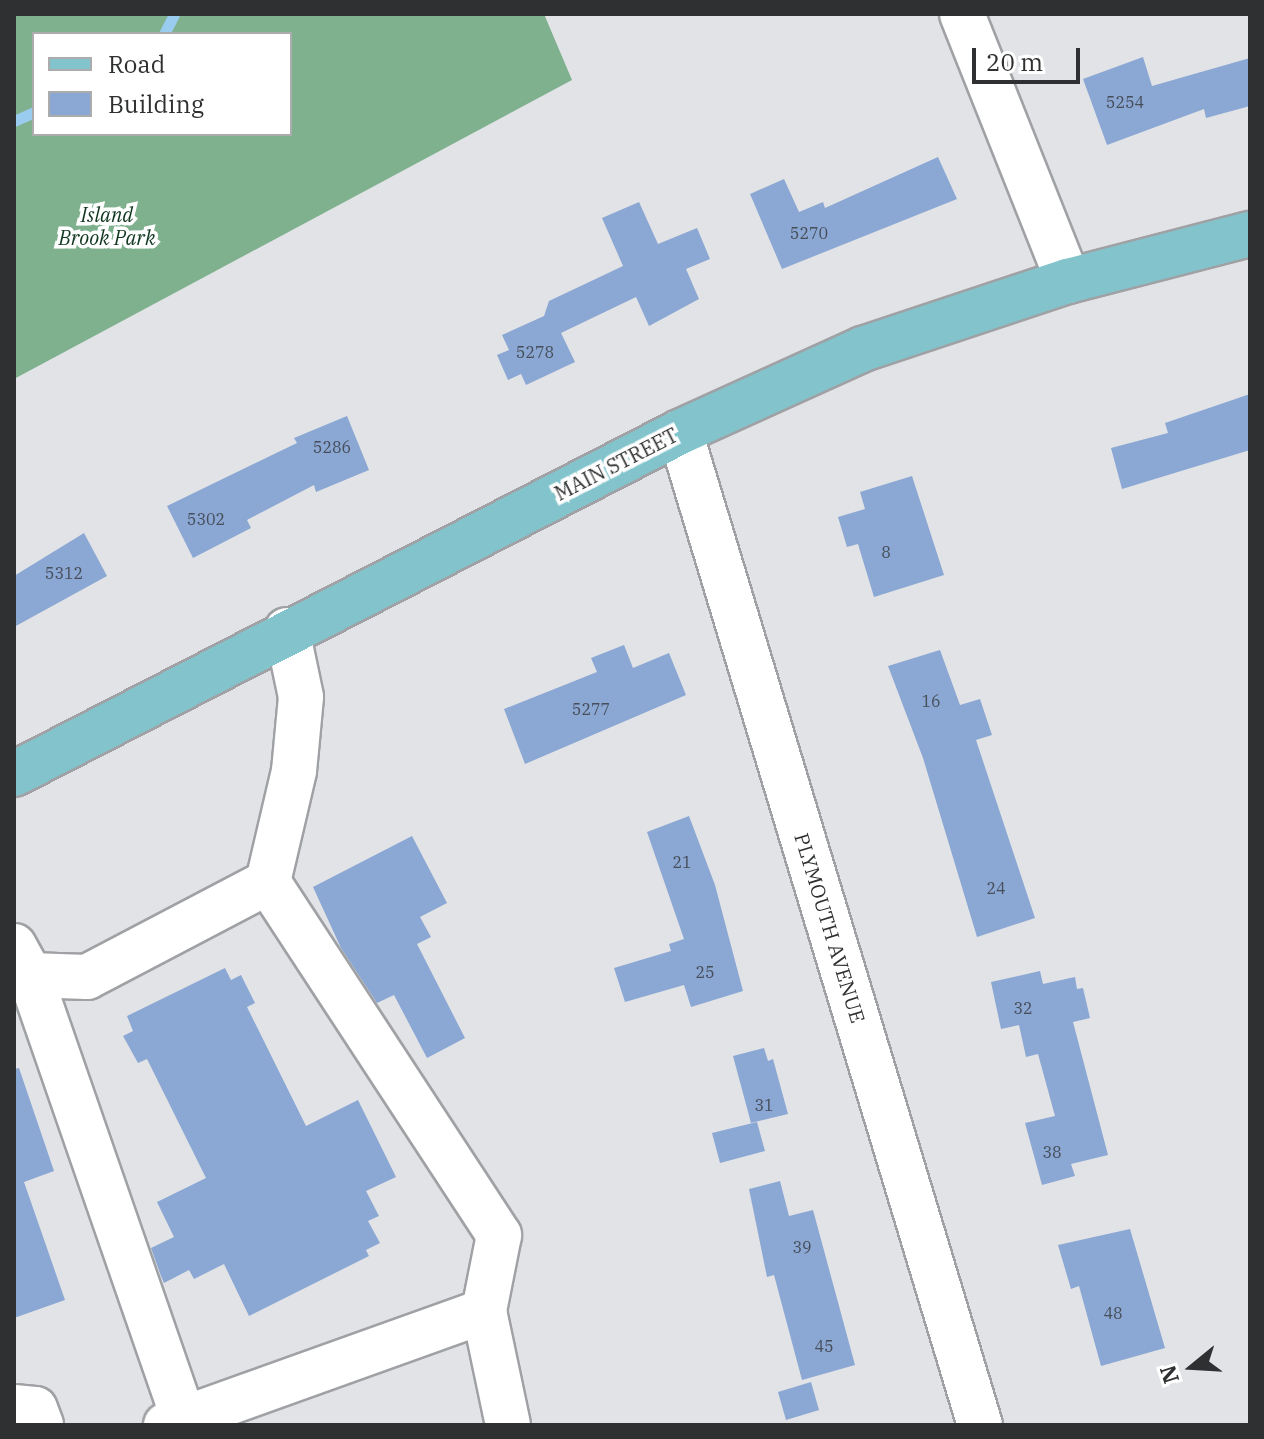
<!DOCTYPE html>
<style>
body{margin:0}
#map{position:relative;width:1264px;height:1439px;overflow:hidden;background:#e1e3e6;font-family:"IBM Plex Serif",serif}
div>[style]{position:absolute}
.forest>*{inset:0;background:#80b18f}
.stream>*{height:11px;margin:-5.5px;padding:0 5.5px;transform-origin:5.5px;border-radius:5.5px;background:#9accef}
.building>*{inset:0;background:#8ba7d3}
.roads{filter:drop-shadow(2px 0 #9fa1a4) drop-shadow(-2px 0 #9fa1a4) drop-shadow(0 2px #9fa1a4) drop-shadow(0 -2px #9fa1a4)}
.minor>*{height:44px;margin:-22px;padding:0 22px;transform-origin:22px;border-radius:22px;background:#fff}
.major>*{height:44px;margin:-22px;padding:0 22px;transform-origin:22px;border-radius:22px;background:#83c4cc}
span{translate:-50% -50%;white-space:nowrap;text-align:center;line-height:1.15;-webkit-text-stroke:7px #fff;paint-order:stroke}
.number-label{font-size:16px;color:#464e5a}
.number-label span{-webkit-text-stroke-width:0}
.park-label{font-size:20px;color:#10371f;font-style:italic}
.street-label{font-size:20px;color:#2f3031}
.frame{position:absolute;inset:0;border:16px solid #2f3031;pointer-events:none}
.legend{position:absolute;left:32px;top:32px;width:260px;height:104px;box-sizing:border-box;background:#fff;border:2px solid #acacad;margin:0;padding:10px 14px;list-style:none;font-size:24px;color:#2f3031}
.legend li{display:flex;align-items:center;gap:16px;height:40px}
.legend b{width:40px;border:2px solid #acacad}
.north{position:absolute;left:1152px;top:1327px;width:80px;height:80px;-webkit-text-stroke:6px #fff;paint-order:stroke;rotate:252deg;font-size:22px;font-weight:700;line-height:32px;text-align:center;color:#2f3031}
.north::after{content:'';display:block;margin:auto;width:28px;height:36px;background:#2f3031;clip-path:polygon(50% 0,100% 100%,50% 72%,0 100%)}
.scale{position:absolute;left:972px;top:48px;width:108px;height:36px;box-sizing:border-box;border:4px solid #2f3031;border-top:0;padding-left:10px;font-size:24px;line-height:28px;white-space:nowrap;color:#2f3031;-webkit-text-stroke:6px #fff;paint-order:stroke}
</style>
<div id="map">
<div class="forest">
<div style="clip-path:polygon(evenodd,14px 14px,544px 14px,572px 80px,14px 379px,14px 14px,34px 34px,290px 34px,290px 134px,34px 134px,34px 34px)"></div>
</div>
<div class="stream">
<div style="left:164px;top:34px;width:22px;rotate:-63deg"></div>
<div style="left:14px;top:121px;width:22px;rotate:-24deg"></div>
</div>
<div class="building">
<div style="clip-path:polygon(1143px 57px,1152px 86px,1250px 58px,1250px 106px,1206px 118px,1204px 109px,1107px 145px,1083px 79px)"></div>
<div style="clip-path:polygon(938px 157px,957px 199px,782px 269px,750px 194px,784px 179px,799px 212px,823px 202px,825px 208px)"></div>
<div style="clip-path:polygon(639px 202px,658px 244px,697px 228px,710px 259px,686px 269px,699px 299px,649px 326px,636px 297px,561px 333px,575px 362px,526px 385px,521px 374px,508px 380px,497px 355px,509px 350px,502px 335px,544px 316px,549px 301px,623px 266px,602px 218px)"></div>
<div style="clip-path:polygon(1250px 394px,1250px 450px,1122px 489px,1111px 448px,1168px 433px,1165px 423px)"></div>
<div style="clip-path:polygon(347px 416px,369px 470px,316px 492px,314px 485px,247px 520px,251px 528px,193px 558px,167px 506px,297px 443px,294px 438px)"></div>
<div style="clip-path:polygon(912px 476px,944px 575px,874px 597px,858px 544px,847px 547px,838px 517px,865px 509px,860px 492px)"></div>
<div style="clip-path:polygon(84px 533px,107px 576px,14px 627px,14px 576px)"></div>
<div style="clip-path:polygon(624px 645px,633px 668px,669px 653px,686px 695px,525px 764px,504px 709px,597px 672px,591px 658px)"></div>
<div style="clip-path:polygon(940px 650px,960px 705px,980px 699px,992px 735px,976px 740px,1035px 918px,977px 937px,923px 758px,888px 666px)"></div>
<div style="clip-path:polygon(689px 816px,715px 885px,743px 991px,691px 1007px,684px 985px,625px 1002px,614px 968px,671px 951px,669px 944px,684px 939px,647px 832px)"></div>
<div style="clip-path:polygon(412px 836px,447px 903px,420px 917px,431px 937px,417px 944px,465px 1038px,427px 1058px,394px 995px,377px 1003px,341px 948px,313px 887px)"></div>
<div style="clip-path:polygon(225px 968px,231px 980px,241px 975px,255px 1003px,247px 1007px,306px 1126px,358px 1100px,396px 1177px,366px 1191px,379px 1216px,368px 1221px,380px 1243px,366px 1250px,369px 1256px,249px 1316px,224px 1264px,194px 1279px,189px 1270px,164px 1283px,161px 1276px,151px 1248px,174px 1237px,157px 1202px,206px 1178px,147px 1059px,138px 1063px,123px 1036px,133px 1031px,127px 1016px)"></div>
<div style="clip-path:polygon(1040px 971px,1043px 984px,1075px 977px,1077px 989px,1083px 988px,1090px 1018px,1073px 1022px,1108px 1155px,1071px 1164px,1075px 1176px,1042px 1185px,1025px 1123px,1055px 1116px,1038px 1054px,1026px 1057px,1019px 1025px,1001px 1029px,991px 982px)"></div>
<div style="clip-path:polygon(764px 1048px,768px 1061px,773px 1059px,788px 1114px,751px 1123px,733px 1056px)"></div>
<div style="clip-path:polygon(19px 1068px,54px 1171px,24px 1182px,65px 1300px,14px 1318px,14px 1069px)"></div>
<div style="clip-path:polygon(757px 1122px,765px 1151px,720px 1163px,712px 1133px)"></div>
<div style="clip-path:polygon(780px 1181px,789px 1216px,813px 1210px,855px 1365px,802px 1380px,774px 1275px,767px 1277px,749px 1189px)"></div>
<div style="clip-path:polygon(1130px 1229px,1165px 1348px,1101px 1366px,1079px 1286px,1071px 1289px,1058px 1245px)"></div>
<div style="clip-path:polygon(811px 1382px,819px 1410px,786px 1420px,778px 1392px)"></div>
</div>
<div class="roads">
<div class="minor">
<div style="left:962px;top:14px;width:287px;rotate:68.3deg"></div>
<div style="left:680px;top:432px;width:1037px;rotate:73.19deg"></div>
<div style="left:287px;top:630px;width:68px;rotate:78.2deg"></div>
<div style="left:301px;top:697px;width:74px;rotate:95.4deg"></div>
<div style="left:294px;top:771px;width:114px;rotate:103.2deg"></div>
<div style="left:268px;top:882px;width:422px;rotate:56.8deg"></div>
<div style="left:499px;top:1235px;width:77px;rotate:101.2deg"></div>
<div style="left:484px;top:1311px;width:116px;rotate:78.1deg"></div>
<div style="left:14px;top:946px;width:33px;rotate:61deg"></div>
<div style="left:30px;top:975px;width:57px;rotate:2deg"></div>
<div style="left:87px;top:977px;width:204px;rotate:-27.7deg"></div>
<div style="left:30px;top:975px;width:470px;rotate:70.9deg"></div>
<div style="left:14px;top:1407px;width:21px;rotate:5deg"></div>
<div style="left:35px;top:1409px;width:17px;rotate:69deg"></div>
<div style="left:166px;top:1425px;width:338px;rotate:-19.7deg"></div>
</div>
<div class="major">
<div style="left:14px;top:774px;width:749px;rotate:-27.18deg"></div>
<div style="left:680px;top:432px;width:201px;rotate:-24.4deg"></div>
<div style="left:863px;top:349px;width:216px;rotate:-18.4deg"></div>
<div style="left:1068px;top:281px;width:188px;rotate:-14.5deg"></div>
</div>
</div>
<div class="number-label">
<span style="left:1125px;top:102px">5254</span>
<span style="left:809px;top:233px">5270</span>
<span style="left:535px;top:352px">5278</span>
<span style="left:332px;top:447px">5286</span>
<span style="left:206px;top:519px">5302</span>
<span style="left:886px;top:552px">8</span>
<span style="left:64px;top:573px">5312</span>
<span style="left:931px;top:701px">16</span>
<span style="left:591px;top:709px">5277</span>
<span style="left:682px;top:862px">21</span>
<span style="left:996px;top:888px">24</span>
<span style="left:705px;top:972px">25</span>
<span style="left:1023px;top:1008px">32</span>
<span style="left:764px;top:1105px">31</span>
<span style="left:1052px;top:1152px">38</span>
<span style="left:802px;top:1247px">39</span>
<span style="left:1113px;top:1313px">48</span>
<span style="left:824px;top:1346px">45</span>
</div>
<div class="park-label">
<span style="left:107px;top:226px">Island<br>Brook Park</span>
</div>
<div class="street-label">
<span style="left:616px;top:464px;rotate:-27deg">MAIN STREET</span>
<span style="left:830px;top:928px;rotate:73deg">PLYMOUTH AVENUE</span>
</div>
<div class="frame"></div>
<ul class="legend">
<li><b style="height:10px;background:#83c4cc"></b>Road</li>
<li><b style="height:22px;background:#8ba7d3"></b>Building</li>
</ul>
<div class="north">N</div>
<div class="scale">20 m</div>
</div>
